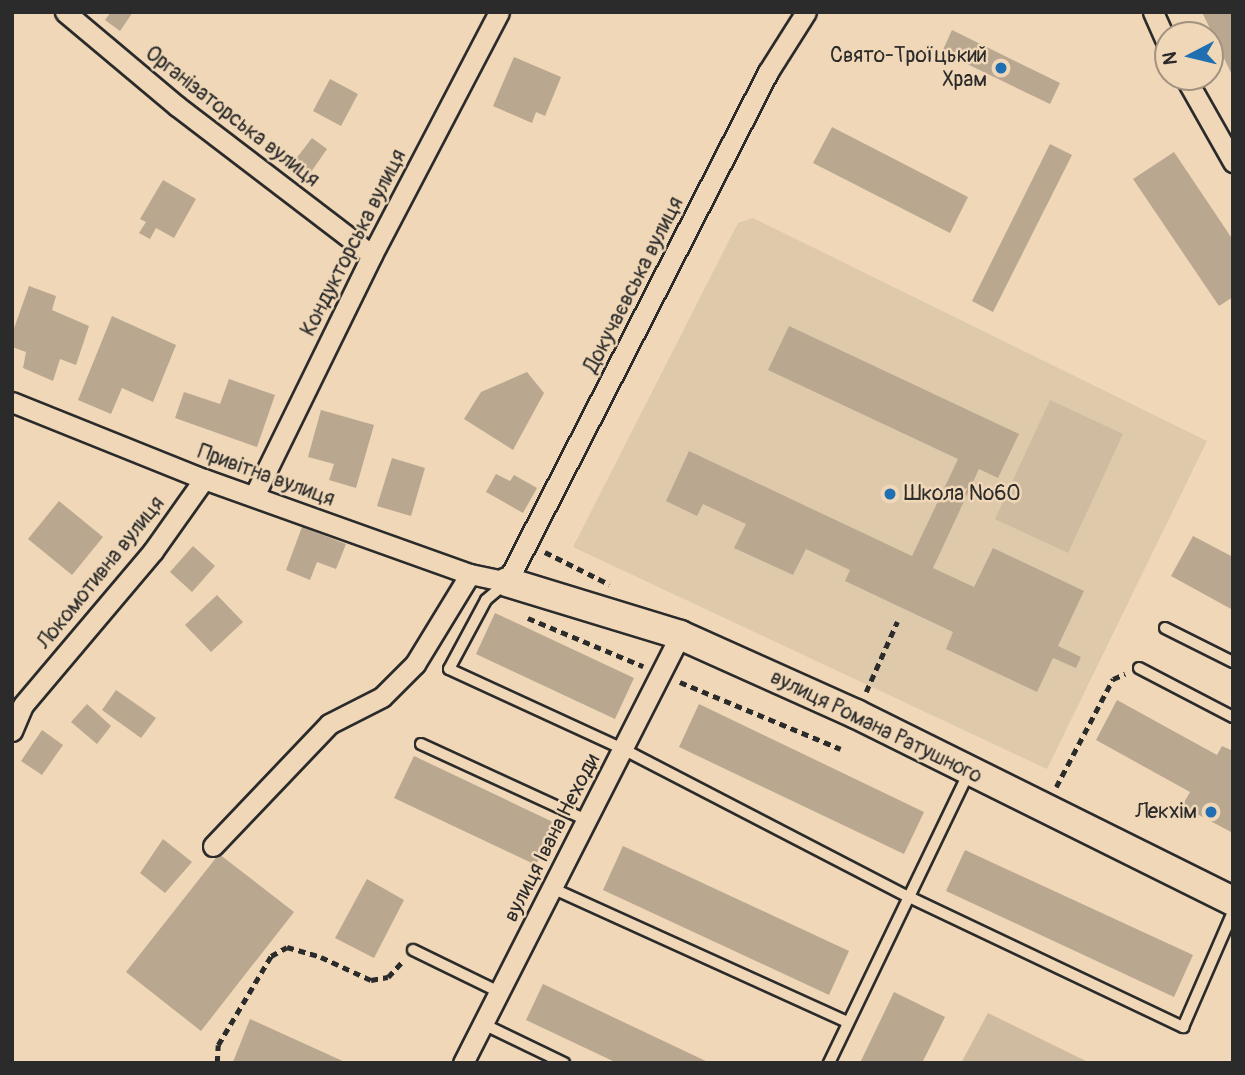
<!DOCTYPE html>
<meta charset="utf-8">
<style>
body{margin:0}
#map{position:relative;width:1245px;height:1075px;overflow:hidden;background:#efd7b7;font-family:Pangolin,sans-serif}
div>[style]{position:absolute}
.built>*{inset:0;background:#dfc9ab}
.green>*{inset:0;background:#cfbba0}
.building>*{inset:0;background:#b9a790}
.path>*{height:4.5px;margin-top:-2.25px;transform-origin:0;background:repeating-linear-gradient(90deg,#2b2b2b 0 7px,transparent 0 12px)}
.roads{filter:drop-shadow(2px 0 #2b2b2b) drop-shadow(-2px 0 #2b2b2b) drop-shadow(0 2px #2b2b2b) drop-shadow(0 -2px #2b2b2b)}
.lane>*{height:10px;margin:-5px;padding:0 5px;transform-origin:5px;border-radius:5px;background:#efd7b7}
.street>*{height:19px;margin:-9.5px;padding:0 9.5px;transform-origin:9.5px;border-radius:9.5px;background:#efd7b7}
.secondary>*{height:28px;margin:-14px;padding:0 14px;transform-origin:14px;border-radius:14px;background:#efd7b7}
.dots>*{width:19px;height:19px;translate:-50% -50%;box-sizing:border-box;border:4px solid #efd7b7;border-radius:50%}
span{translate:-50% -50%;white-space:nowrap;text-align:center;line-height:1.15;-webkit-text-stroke:5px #efd7b7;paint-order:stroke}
.poi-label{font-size:21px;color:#2b2b2b}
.right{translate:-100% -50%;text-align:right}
.left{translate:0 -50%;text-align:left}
.street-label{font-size:21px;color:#2b2b2b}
.frame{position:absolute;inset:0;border:14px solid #2b2b2b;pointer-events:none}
.north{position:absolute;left:1154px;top:21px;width:70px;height:70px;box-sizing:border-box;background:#efd7b7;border:2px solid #a1927f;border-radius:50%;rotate:263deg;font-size:19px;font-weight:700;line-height:28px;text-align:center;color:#2b2b2b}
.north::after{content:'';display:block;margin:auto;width:24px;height:32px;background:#1f6fb2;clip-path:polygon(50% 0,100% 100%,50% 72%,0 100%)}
</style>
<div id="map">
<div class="built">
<div style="clip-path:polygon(753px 218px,1207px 441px,1047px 769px,573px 547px,738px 223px)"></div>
</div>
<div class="green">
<div style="clip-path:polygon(1050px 400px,1123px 434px,1068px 553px,995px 519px)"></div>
<div style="clip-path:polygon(988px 1013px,1090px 1063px,961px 1063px)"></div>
</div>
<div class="building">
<div style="clip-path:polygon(111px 12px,133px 12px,120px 31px,105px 20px)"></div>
<div style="clip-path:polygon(1202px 12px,1233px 12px,1233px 77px)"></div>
<div style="clip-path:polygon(952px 30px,1060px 83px,1050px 104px,942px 52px)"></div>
<div style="clip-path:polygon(514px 57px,561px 77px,545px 116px,536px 112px,532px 123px,493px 106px)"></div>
<div style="clip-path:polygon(330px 79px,358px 94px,341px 126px,313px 111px)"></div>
<div style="clip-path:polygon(832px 127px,968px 197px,950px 233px,813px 163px)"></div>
<div style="clip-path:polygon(312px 138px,327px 149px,311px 172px,295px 160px)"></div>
<div style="clip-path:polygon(1050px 144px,1072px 155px,993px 312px,972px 301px)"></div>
<div style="clip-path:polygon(1174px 152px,1233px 240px,1233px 297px,1219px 306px,1133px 179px)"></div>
<div style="clip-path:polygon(163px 180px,196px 199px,174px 238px,156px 228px,150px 239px,139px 233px,146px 222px,140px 219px)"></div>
<div style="clip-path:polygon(29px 286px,56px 296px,52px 310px,89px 326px,76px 365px,60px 359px,53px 381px,23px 368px,26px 352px,12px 347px,12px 334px)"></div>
<div style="clip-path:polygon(112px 316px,176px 345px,153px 402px,122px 388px,111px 414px,78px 400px)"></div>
<div style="clip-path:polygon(789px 326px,1019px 434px,998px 478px,979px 469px,933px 568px,974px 587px,993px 548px,1084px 591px,1058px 646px,1081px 657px,1076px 668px,1053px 658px,1037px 692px,946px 649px,953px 632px,845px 581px,850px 570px,806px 549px,793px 575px,734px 548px,746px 524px,703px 504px,697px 516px,666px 501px,689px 451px,912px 556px,958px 459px,768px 370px)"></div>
<div style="clip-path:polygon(527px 372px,544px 393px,513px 450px,464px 419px,481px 392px)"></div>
<div style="clip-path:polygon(229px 379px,275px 395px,257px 447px,175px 418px,184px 392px,220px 404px)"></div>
<div style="clip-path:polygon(321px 410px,374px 425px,356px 488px,329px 480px,334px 464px,308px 457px)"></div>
<div style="clip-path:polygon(392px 458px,425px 468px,411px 516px,377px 506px)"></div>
<div style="clip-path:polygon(496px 474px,510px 481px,514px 475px,537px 488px,523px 513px,486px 492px)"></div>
<div style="clip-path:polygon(59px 501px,103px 537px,72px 575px,28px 539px)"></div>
<div style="clip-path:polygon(302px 527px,346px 544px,336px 569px,317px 562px,310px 580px,286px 570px)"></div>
<div style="clip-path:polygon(1193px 536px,1233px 557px,1233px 610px,1171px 576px)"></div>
<div style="clip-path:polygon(193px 546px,215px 566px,192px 592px,170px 572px)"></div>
<div style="clip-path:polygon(217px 595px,243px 622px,211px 652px,185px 625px)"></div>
<div style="clip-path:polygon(495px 613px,634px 678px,615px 719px,476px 654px)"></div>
<div style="clip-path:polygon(116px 690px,156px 718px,141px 738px,102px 710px)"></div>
<div style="clip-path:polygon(1117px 700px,1217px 755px,1222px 746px,1233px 751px,1233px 833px,1182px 806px,1190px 792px,1096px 740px)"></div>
<div style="clip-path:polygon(87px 704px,111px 726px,97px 744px,71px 722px)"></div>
<div style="clip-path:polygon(699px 704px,924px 812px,904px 854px,679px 747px)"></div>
<div style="clip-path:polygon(42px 730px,63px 745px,42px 775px,21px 761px)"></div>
<div style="clip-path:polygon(414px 756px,555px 823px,536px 865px,394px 798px)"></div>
<div style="clip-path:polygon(163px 839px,192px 862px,165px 893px,140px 873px)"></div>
<div style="clip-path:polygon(623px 846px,849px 951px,829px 995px,603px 890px)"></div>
<div style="clip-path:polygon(965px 850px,1193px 955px,1174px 997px,946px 891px)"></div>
<div style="clip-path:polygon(219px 854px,294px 912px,201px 1031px,126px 972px)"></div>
<div style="clip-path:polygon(367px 879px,404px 900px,374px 958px,335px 938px)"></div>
<div style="clip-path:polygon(543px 984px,710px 1063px,617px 1063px,526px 1020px)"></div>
<div style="clip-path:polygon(894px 992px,945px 1017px,922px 1063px,860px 1063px)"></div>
<div style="clip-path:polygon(250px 1019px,347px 1063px,236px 1063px,233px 1062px)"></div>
</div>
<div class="path">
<div style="left:545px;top:552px;width:72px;rotate:26.6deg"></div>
<div style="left:528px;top:618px;width:125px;rotate:22.7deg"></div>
<div style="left:680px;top:682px;width:174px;rotate:22.6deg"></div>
<div style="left:866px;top:692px;width:77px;rotate:-66.1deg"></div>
<div style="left:1056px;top:787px;width:122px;rotate:-62.2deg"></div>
<div style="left:1113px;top:679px;width:13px;rotate:-23deg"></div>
<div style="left:217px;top:1063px;width:18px;rotate:-87deg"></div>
<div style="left:218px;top:1045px;width:104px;rotate:-59.2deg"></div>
<div style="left:271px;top:956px;width:18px;rotate:-29deg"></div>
<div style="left:287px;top:947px;width:35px;rotate:16deg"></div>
<div style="left:321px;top:957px;width:55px;rotate:24.7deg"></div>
<div style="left:371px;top:980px;width:17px;rotate:-10deg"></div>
<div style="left:388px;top:977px;width:21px;rotate:-47deg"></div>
</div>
<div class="roads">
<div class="lane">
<div style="left:506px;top:583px;width:26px;rotate:140deg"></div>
<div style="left:486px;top:600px;width:78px;rotate:118.2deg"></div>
<div style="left:449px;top:669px;width:192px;rotate:24.7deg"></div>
<div style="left:623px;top:749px;width:320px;rotate:27.4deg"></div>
<div style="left:907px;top:896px;width:306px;rotate:25.4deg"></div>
<div style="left:1183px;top:1027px;width:125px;rotate:-66.5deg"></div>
<div style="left:1165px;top:628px;width:76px;rotate:26.6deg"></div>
<div style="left:1139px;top:668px;width:106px;rotate:27.5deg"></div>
<div style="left:421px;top:744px;width:182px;rotate:24.7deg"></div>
<div style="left:552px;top:888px;width:325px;rotate:24.4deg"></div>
<div style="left:413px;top:950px;width:96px;rotate:26deg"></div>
<div style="left:483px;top:1024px;width:90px;rotate:25.7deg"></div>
<div style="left:829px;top:1063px;width:323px;rotate:-64.3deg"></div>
</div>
<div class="street">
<div style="left:65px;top:12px;width:146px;rotate:40deg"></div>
<div style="left:177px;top:106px;width:245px;rotate:37.4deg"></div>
<div style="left:1153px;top:12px;width:36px;rotate:66deg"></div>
<div style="left:1185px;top:77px;width:98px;rotate:60.5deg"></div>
<div style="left:12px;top:402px;width:207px;rotate:21.9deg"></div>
<div style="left:204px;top:479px;width:282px;rotate:19.7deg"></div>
<div style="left:470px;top:574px;width:38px;rotate:12deg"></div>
<div style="left:507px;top:582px;width:573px;rotate:-62.9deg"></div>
<div style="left:768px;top:72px;width:71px;rotate:-57.7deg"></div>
<div style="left:254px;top:496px;width:268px;rotate:-63.9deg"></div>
<div style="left:372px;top:255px;width:274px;rotate:-62.4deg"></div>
<div style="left:12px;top:731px;width:28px;rotate:-67deg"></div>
<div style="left:23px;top:705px;width:202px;rotate:-49.8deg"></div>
<div style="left:153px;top:551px;width:88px;rotate:-54.7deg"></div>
<div style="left:213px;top:846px;width:168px;rotate:-46.4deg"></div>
<div style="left:329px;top:724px;width:59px;rotate:-27deg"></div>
<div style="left:382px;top:697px;width:47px;rotate:-45deg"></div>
<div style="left:415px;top:664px;width:105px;rotate:-58.6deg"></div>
<div style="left:463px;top:1063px;width:480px;rotate:-63.1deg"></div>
</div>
<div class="secondary">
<div style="left:507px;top:582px;width:181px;rotate:17deg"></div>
<div style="left:680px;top:635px;width:193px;rotate:24.2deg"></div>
<div style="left:856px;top:714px;width:421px;rotate:26.4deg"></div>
</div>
</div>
<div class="dots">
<div style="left:1001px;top:68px;background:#1f6fb2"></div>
<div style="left:890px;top:494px;background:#1f6fb2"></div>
<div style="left:1211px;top:812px;background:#1f6fb2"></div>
</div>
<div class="poi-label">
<span class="right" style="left:987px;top:68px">Свято-Троїцький<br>Храм</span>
<span class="left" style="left:904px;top:494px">Школа №60</span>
<span class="right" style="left:1197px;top:812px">Лекхім</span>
</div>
<div class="street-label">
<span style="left:232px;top:117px;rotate:38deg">Організаторська вулиця</span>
<span style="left:354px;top:243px;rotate:-63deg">Кондукторська вулиця</span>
<span style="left:634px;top:285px;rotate:-63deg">Докучаєвська вулиця</span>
<span style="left:266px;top:476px;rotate:20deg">Привітна вулиця</span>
<span style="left:101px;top:573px;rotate:-51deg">Локомотивна вулиця</span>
<span style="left:876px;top:727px;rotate:26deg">вулиця Романа Ратушного</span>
<span style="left:552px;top:838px;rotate:-63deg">вулиця Івана Неходи</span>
</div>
<div class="frame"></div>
<div class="north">N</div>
</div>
